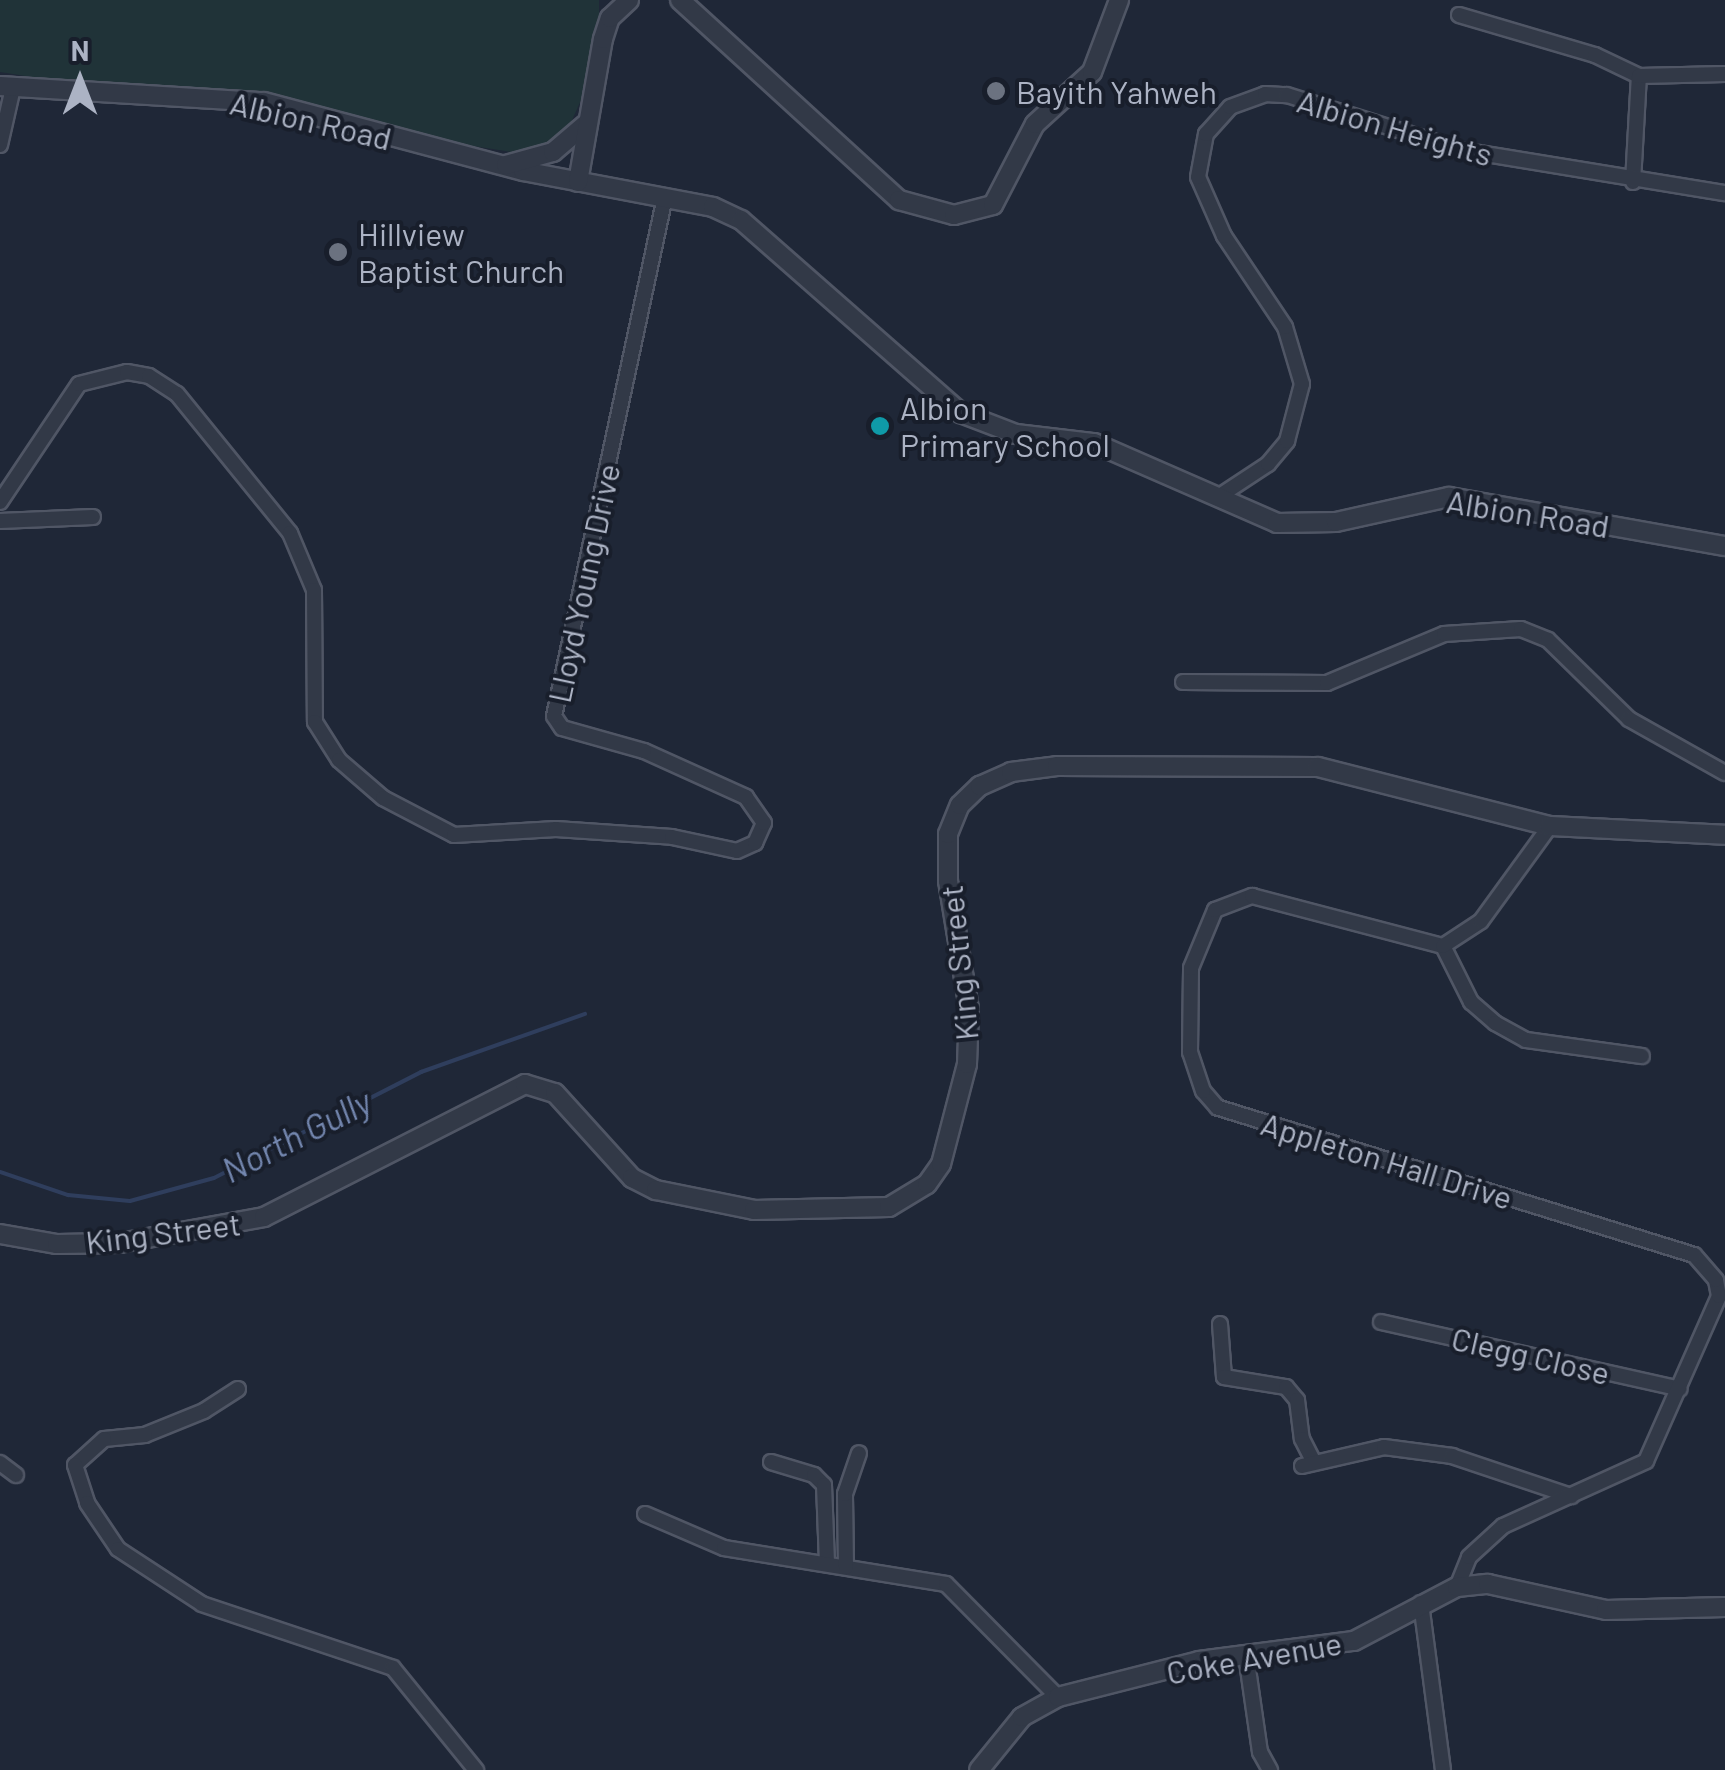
<!DOCTYPE html>
<style>
body{margin:0}
#map{position:relative;width:1725px;height:1770px;overflow:hidden;background:#1f2737;font-family:Barlow,sans-serif}
div>[style]{position:absolute}
.green>*{inset:0;background:#203338}
.stream>*{height:4px;margin:-2px;padding:0 2px;transform-origin:2px;border-radius:2px;background:#2f3e5d}
.roads{filter:drop-shadow(2px 0 #505665) drop-shadow(-2px 0 #505665) drop-shadow(0 2px #505665) drop-shadow(0 -2px #505665)}
.minor>*{height:14px;margin:-7px;padding:0 7px;transform-origin:7px;border-radius:7px;background:#323947}
.tertiary>*{height:18px;margin:-9px;padding:0 9px;transform-origin:9px;border-radius:9px;background:#323947}
.dots>*{width:28px;height:28px;translate:-50% -50%;box-sizing:border-box;border:5px solid #181e2b;border-radius:50%}
span{translate:-50% -50%;white-space:nowrap;text-align:center;line-height:1.15;-webkit-text-stroke:8px #181e2b;paint-order:stroke}
.poi-label{font-size:32px;color:#acb3c4}
.left{translate:0 -50%;text-align:left}
.street-label{font-size:32px;color:#acb3c4}
.water-label{font-size:35px;color:#7386ae;font-style:italic}
.north{position:absolute;left:30px;top:30px;width:100px;height:100px;-webkit-text-stroke:8px #181e2b;paint-order:stroke;rotate:0deg;font-size:28px;font-weight:700;line-height:40px;text-align:center;color:#acb3c4}
.north::after{content:'';display:block;margin:auto;width:35px;height:45px;background:#acb3c4;clip-path:polygon(50% 0,100% 100%,50% 72%,0 100%)}
</style>
<div id="map">
<div class="green">
<div style="clip-path:polygon(0 0,599px 0,599px 21px,586px 89px,569px 127px,547px 146px,511px 152px,0 72px)"></div>
</div>
<div class="stream">
<div style="left:0;top:1172px;width:72px;rotate:18.7deg"></div>
<div style="left:68px;top:1195px;width:62px;rotate:5.5deg"></div>
<div style="left:130px;top:1201px;width:87px;rotate:-15.3deg"></div>
<div style="left:214px;top:1178px;width:233px;rotate:-27.1deg"></div>
<div style="left:421px;top:1072px;width:174px;rotate:-19.5deg"></div>
</div>
<div class="roads">
<div class="minor">
<div style="left:1459px;top:15px;width:142px;rotate:16.4deg"></div>
<div style="left:1595px;top:55px;width:49px;rotate:25.5deg"></div>
<div style="left:0;top:145px;width:58px;rotate:-77.2deg"></div>
<div style="left:1633px;top:182px;width:106px;rotate:-86.8deg"></div>
<div style="left:1639px;top:76px;width:86px;rotate:-1.3deg"></div>
<div style="left:1218px;top:497px;width:60px;rotate:-33.4deg"></div>
<div style="left:1268px;top:464px;width:30px;rotate:-50deg"></div>
<div style="left:1287px;top:441px;width:59px;rotate:-75.3deg"></div>
<div style="left:1302px;top:384px;width:59px;rotate:-106.6deg"></div>
<div style="left:1285px;top:327px;width:110px;rotate:-123.8deg"></div>
<div style="left:1224px;top:236px;width:64px;rotate:-113.8deg"></div>
<div style="left:1198px;top:177px;width:44px;rotate:-79.5deg"></div>
<div style="left:1206px;top:134px;width:36px;rotate:-48deg"></div>
<div style="left:1230px;top:107px;width:37px;rotate:-20deg"></div>
<div style="left:1265px;top:94px;width:22px;rotate:3deg"></div>
<div style="left:1287px;top:95px;width:182px;rotate:17.5deg"></div>
<div style="left:1461px;top:150px;width:267px;rotate:9.3deg"></div>
<div style="left:0;top:502px;width:142px;rotate:-56.2deg"></div>
<div style="left:79px;top:384px;width:49px;rotate:-14deg"></div>
<div style="left:127px;top:372px;width:22px;rotate:10deg"></div>
<div style="left:149px;top:376px;width:33px;rotate:33deg"></div>
<div style="left:177px;top:394px;width:179px;rotate:50.9deg"></div>
<div style="left:290px;top:533px;width:62px;rotate:67.2deg"></div>
<div style="left:314px;top:590px;width:132px;rotate:89.6deg"></div>
<div style="left:315px;top:722px;width:45px;rotate:57.7deg"></div>
<div style="left:339px;top:760px;width:58px;rotate:40.8deg"></div>
<div style="left:383px;top:798px;width:80px;rotate:27.5deg"></div>
<div style="left:454px;top:835px;width:102px;rotate:-3.4deg"></div>
<div style="left:556px;top:829px;width:116px;rotate:3.9deg"></div>
<div style="left:672px;top:837px;width:66px;rotate:12.2deg"></div>
<div style="left:737px;top:851px;width:20px;rotate:-24deg"></div>
<div style="left:755px;top:843px;width:22px;rotate:-66deg"></div>
<div style="left:764px;top:823px;width:32px;rotate:-125deg"></div>
<div style="left:746px;top:797px;width:112px;rotate:-155.7deg"></div>
<div style="left:644px;top:751px;width:85px;rotate:-164.3deg"></div>
<div style="left:562px;top:728px;width:14px;rotate:-124deg"></div>
<div style="left:554px;top:716px;width:531px;rotate:-77.93deg"></div>
<div style="left:0;top:521px;width:93px;rotate:-2.5deg"></div>
<div style="left:1183px;top:682px;width:144px;rotate:0.4deg"></div>
<div style="left:1327px;top:683px;width:127px;rotate:-22.7deg"></div>
<div style="left:1444px;top:634px;width:77px;rotate:-3.7deg"></div>
<div style="left:1521px;top:629px;width:29px;rotate:22deg"></div>
<div style="left:1548px;top:640px;width:113px;rotate:44.3deg"></div>
<div style="left:1629px;top:719px;width:110px;rotate:29.4deg"></div>
<div style="left:1443px;top:946px;width:63px;rotate:63.4deg"></div>
<div style="left:1471px;top:1002px;width:32px;rotate:41deg"></div>
<div style="left:1495px;top:1023px;width:35px;rotate:29deg"></div>
<div style="left:1526px;top:1040px;width:117px;rotate:7.9deg"></div>
<div style="left:1381px;top:1322px;width:306px;rotate:12.6deg"></div>
<div style="left:1220px;top:1324px;width:53px;rotate:85.7deg"></div>
<div style="left:1224px;top:1377px;width:63px;rotate:9.2deg"></div>
<div style="left:1286px;top:1387px;width:17px;rotate:50deg"></div>
<div style="left:1297px;top:1400px;width:39px;rotate:83deg"></div>
<div style="left:1302px;top:1439px;width:25px;rotate:63deg"></div>
<div style="left:238px;top:1389px;width:40px;rotate:147.1deg"></div>
<div style="left:204px;top:1411px;width:64px;rotate:157.9deg"></div>
<div style="left:145px;top:1435px;width:41px;rotate:174.4deg"></div>
<div style="left:104px;top:1439px;width:39px;rotate:138deg"></div>
<div style="left:75px;top:1465px;width:40px;rotate:72deg"></div>
<div style="left:87px;top:1503px;width:55px;rotate:56deg"></div>
<div style="left:118px;top:1549px;width:100px;rotate:33.2deg"></div>
<div style="left:202px;top:1604px;width:201px;rotate:18.5deg"></div>
<div style="left:393px;top:1668px;width:132px;rotate:50.9deg"></div>
<div style="left:771px;top:1462px;width:45px;rotate:16.8deg"></div>
<div style="left:814px;top:1475px;width:14px;rotate:45deg"></div>
<div style="left:824px;top:1485px;width:79px;rotate:87.8deg"></div>
<div style="left:0;top:1463px;width:20px;rotate:37deg"></div>
<div style="left:1302px;top:1466px;width:84px;rotate:-13deg"></div>
<div style="left:1384px;top:1447px;width:69px;rotate:7.5deg"></div>
<div style="left:1452px;top:1456px;width:126px;rotate:18.6deg"></div>
<div style="left:645px;top:1514px;width:86px;rotate:23.3deg"></div>
<div style="left:724px;top:1548px;width:225px;rotate:9.2deg"></div>
<div style="left:946px;top:1584px;width:159px;rotate:45.3deg"></div>
<div style="left:846px;top:1567px;width:73px;rotate:-90.8deg"></div>
<div style="left:845px;top:1494px;width:43px;rotate:-71.1deg"></div>
<div style="left:1457px;top:1587px;width:32px;rotate:-68deg"></div>
<div style="left:1469px;top:1557px;width:46px;rotate:-42.4deg"></div>
<div style="left:1503px;top:1526px;width:157px;rotate:-24.4deg"></div>
<div style="left:1646px;top:1461px;width:180px;rotate:-66.1deg"></div>
<div style="left:1719px;top:1296px;width:16px;rotate:-101deg"></div>
<div style="left:1716px;top:1280px;width:33px;rotate:-131deg"></div>
<div style="left:1694px;top:1255px;width:499px;rotate:-162.8deg"></div>
<div style="left:1217px;top:1107px;width:21px;rotate:-131deg"></div>
<div style="left:1203px;top:1091px;width:41px;rotate:-108.4deg"></div>
<div style="left:1190px;top:1052px;width:84px;rotate:-89.3deg"></div>
<div style="left:1191px;top:968px;width:63px;rotate:-67.5deg"></div>
<div style="left:1215px;top:910px;width:40px;rotate:-21deg"></div>
<div style="left:1252px;top:896px;width:197px;rotate:14.7deg"></div>
<div style="left:1443px;top:946px;width:45px;rotate:-33.3deg"></div>
<div style="left:1481px;top:921px;width:117px;rotate:-54deg"></div>
<div style="left:1421px;top:1603px;width:168px;rotate:82.5deg"></div>
<div style="left:1246px;top:1655px;width:98px;rotate:81.8deg"></div>
<div style="left:1260px;top:1752px;width:21px;rotate:61deg"></div>
</div>
<div class="tertiary">
<div style="left:680px;top:0;width:297px;rotate:42.4deg"></div>
<div style="left:899px;top:200px;width:57px;rotate:15.3deg"></div>
<div style="left:954px;top:215px;width:40px;rotate:-14.4deg"></div>
<div style="left:993px;top:205px;width:91px;rotate:-62.6deg"></div>
<div style="left:1035px;top:124px;width:77px;rotate:-42.4deg"></div>
<div style="left:1092px;top:72px;width:77px;rotate:-69.4deg"></div>
<div style="left:0;top:86px;width:264px;rotate:3.5deg"></div>
<div style="left:264px;top:102px;width:268px;rotate:14.9deg"></div>
<div style="left:523px;top:171px;width:193px;rotate:10.7deg"></div>
<div style="left:713px;top:207px;width:31px;rotate:25deg"></div>
<div style="left:741px;top:220px;width:293px;rotate:41.3deg"></div>
<div style="left:961px;top:413px;width:59px;rotate:20.9deg"></div>
<div style="left:1016px;top:434px;width:79px;rotate:6.6deg"></div>
<div style="left:1094px;top:443px;width:200px;rotate:23.6deg"></div>
<div style="left:1277px;top:523px;width:59px;rotate:-1deg"></div>
<div style="left:1336px;top:522px;width:116px;rotate:-12.5deg"></div>
<div style="left:1449px;top:497px;width:280px;rotate:10.1deg"></div>
<div style="left:506px;top:165px;width:49px;rotate:-15.5deg"></div>
<div style="left:553px;top:152px;width:45px;rotate:-40.5deg"></div>
<div style="left:578px;top:182px;width:145px;rotate:-80.1deg"></div>
<div style="left:603px;top:39px;width:22px;rotate:-72deg"></div>
<div style="left:610px;top:18px;width:26px;rotate:-43deg"></div>
<div style="left:0;top:1234px;width:58px;rotate:10deg"></div>
<div style="left:57px;top:1244px;width:63px;rotate:-0.9deg"></div>
<div style="left:120px;top:1243px;width:146px;rotate:-10.2deg"></div>
<div style="left:264px;top:1217px;width:293px;rotate:-27deg"></div>
<div style="left:525px;top:1084px;width:31px;rotate:17deg"></div>
<div style="left:555px;top:1093px;width:115px;rotate:47.8deg"></div>
<div style="left:632px;top:1178px;width:27px;rotate:27deg"></div>
<div style="left:656px;top:1190px;width:100px;rotate:11.5deg"></div>
<div style="left:754px;top:1210px;width:135px;rotate:-1.3deg"></div>
<div style="left:889px;top:1207px;width:44px;rotate:-31.2deg"></div>
<div style="left:927px;top:1184px;width:24px;rotate:-55deg"></div>
<div style="left:941px;top:1164px;width:103px;rotate:-75.4deg"></div>
<div style="left:967px;top:1064px;width:55px;rotate:-87.9deg"></div>
<div style="left:969px;top:1009px;width:130px;rotate:-99.3deg"></div>
<div style="left:948px;top:881px;width:47px;rotate:-90deg"></div>
<div style="left:948px;top:834px;width:31px;rotate:-68deg"></div>
<div style="left:960px;top:805px;width:28px;rotate:-44deg"></div>
<div style="left:980px;top:786px;width:34px;rotate:-24deg"></div>
<div style="left:1011px;top:772px;width:46px;rotate:-7.4deg"></div>
<div style="left:1057px;top:766px;width:261px;rotate:0.2deg"></div>
<div style="left:1318px;top:767px;width:239px;rotate:14.3deg"></div>
<div style="left:1550px;top:826px;width:175px;rotate:2.9deg"></div>
<div style="left:979px;top:1770px;width:68px;rotate:-50.9deg"></div>
<div style="left:1022px;top:1717px;width:41px;rotate:-29.1deg"></div>
<div style="left:1058px;top:1697px;width:146px;rotate:-14.3deg"></div>
<div style="left:1199px;top:1661px;width:156px;rotate:-7.4deg"></div>
<div style="left:1354px;top:1641px;width:116px;rotate:-27.7deg"></div>
<div style="left:1457px;top:1587px;width:31px;rotate:-6deg"></div>
<div style="left:1488px;top:1584px;width:121px;rotate:12.4deg"></div>
<div style="left:1606px;top:1610px;width:119px;rotate:-1.4deg"></div>
</div>
</div>
<div class="dots">
<div style="left:996px;top:91px;background:#6b7280"></div>
<div style="left:338px;top:252px;background:#6b7280"></div>
<div style="left:880px;top:426px;background:#0f9aa8"></div>
</div>
<div class="poi-label">
<span class="left" style="left:1016px;top:91px">Bayith Yahweh</span>
<span class="left" style="left:358px;top:252px">Hillview<br>Baptist Church</span>
<span class="left" style="left:900px;top:426px">Albion<br>Primary School</span>
</div>
<div class="street-label">
<span style="left:311px;top:120px;rotate:13deg">Albion Road</span>
<span style="left:1395px;top:127px;rotate:16deg">Albion Heights</span>
<span style="left:1528px;top:513px;rotate:9deg">Albion Road</span>
<span style="left:583px;top:583px;rotate:-78deg">Lloyd Young Drive</span>
<span style="left:958px;top:963px;rotate:-96deg">King Street</span>
<span style="left:1387px;top:1160px;rotate:17deg">Appleton Hall Drive</span>
<span style="left:163px;top:1232px;rotate:-7deg">King Street</span>
<span style="left:1531px;top:1355px;rotate:13deg">Clegg Close</span>
<span style="left:1254px;top:1657px;rotate:-10deg">Coke Avenue</span>
</div>
<div class="water-label">
<span style="left:296px;top:1135px;rotate:-27deg">North Gully</span>
</div>
<div class="north">N</div>
</div>
